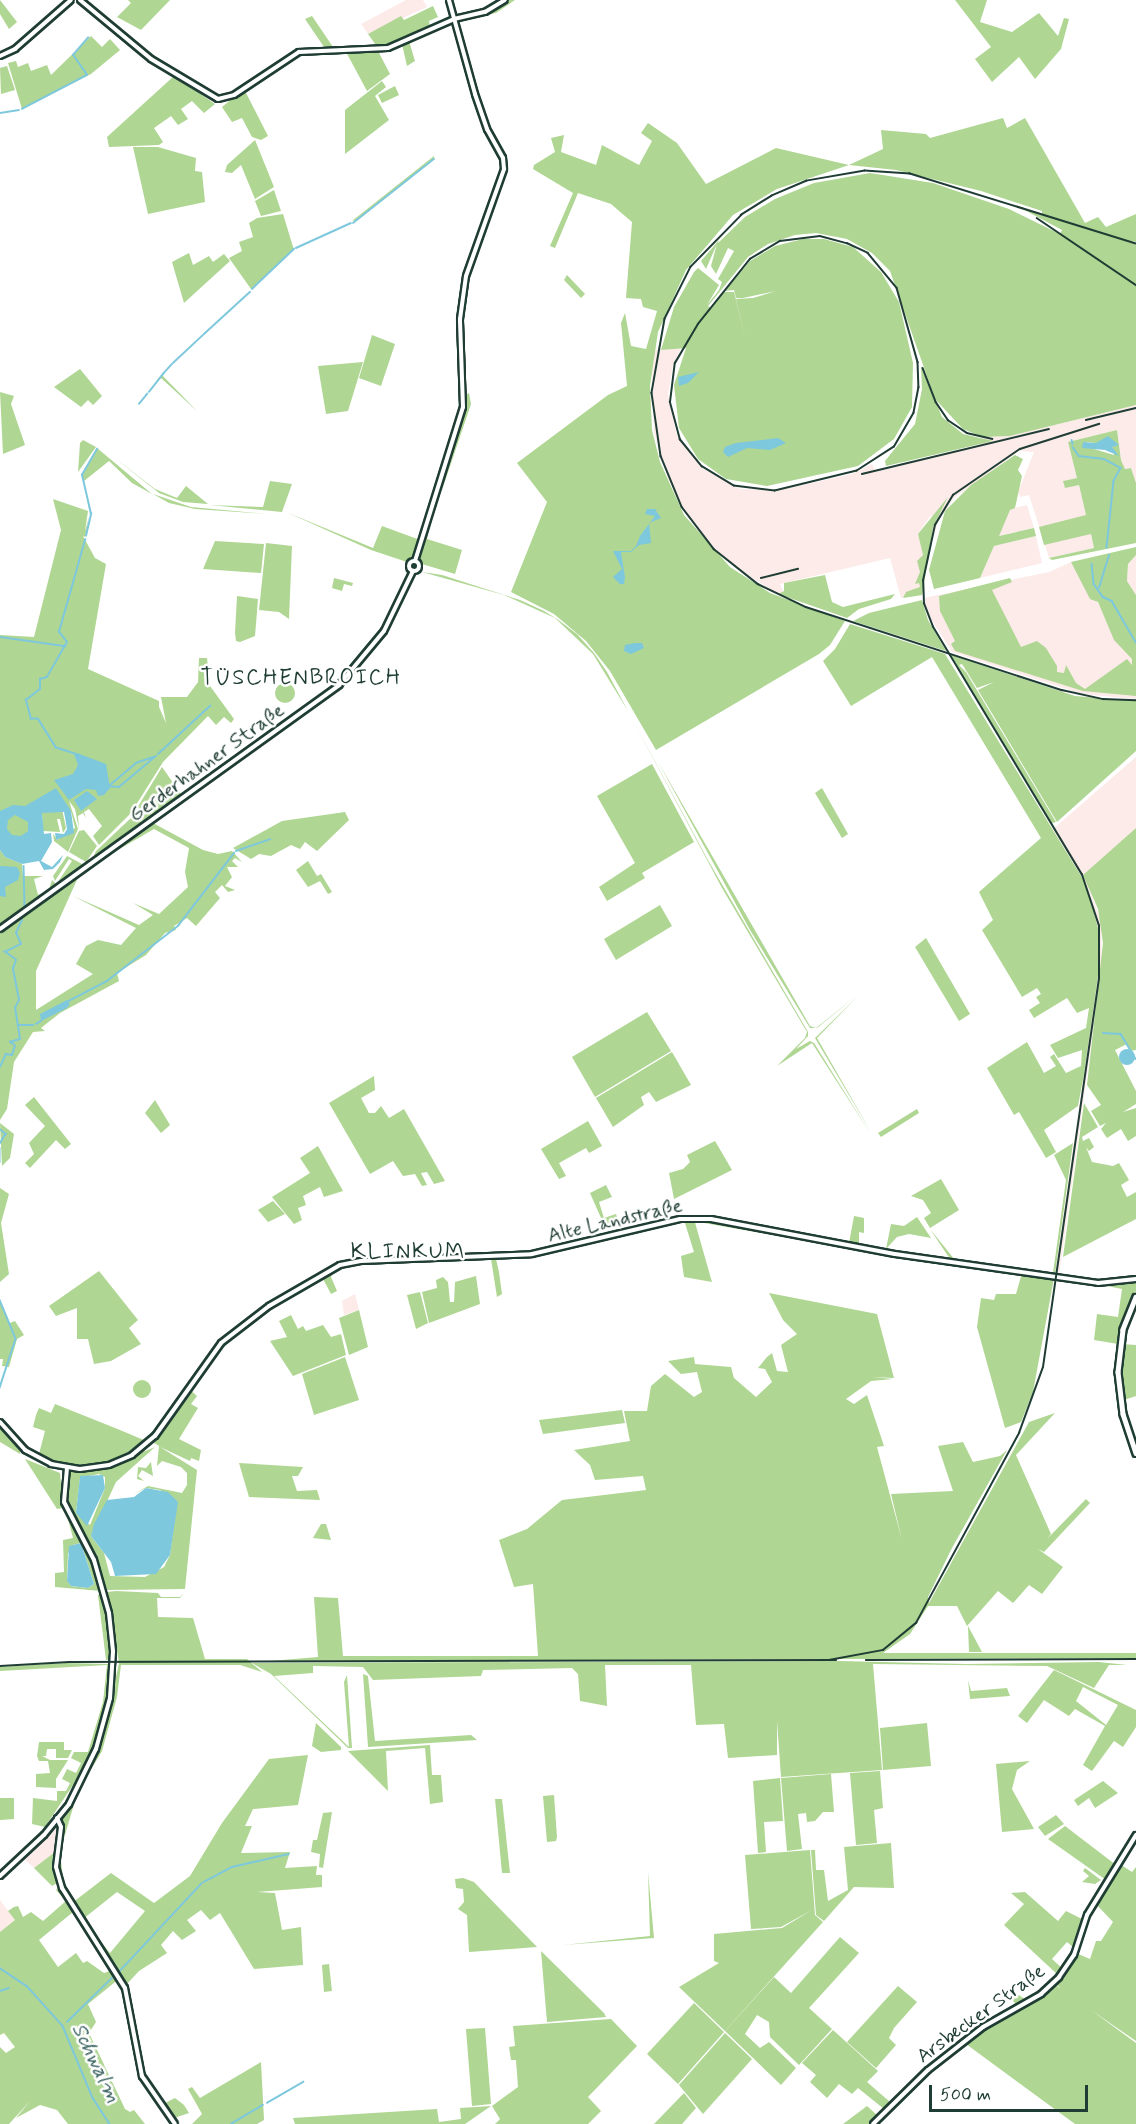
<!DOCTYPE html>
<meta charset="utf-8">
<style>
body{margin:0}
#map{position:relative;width:1136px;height:2124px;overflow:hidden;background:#fff;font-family:Mynerve,sans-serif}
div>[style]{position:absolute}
.built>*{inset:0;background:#fdebea}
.green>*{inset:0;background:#afd692}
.round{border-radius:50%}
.water>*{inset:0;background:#7ec8de}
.stream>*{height:1.5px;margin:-0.75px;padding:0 0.75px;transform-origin:0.75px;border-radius:0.75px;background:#7ec8de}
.roads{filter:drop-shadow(2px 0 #1f3d34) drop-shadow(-2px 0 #1f3d34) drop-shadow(0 2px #1f3d34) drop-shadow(0 -2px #1f3d34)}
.secondary>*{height:4px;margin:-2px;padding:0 2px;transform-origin:2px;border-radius:2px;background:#fff}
.secondary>.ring{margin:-2px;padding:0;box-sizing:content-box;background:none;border:4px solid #fff;border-radius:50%}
.primary>*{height:4.5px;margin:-2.25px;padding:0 2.25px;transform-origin:2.25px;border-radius:2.25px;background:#fff}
.rail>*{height:1.5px;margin:-0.75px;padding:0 0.75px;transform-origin:0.75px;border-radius:0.75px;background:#1f3d34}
span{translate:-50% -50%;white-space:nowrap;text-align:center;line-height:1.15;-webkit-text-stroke:5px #fff;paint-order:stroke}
.street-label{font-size:20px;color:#1f3d34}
.water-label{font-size:21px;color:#37605e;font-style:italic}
.quarter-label{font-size:22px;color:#1f3d34;letter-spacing:1.5px}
.scale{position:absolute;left:929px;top:2085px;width:159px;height:27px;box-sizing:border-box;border:3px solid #1f3d34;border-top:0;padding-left:8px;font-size:18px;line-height:21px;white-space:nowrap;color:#1f3d34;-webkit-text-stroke:4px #fff;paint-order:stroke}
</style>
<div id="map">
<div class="built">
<div style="clip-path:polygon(406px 0,423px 0,427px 7px,368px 34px,361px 24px)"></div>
<div style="clip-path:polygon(681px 348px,673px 365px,668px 394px,676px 432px,702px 468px,740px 489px,780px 490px,852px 474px,872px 464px,875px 470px,979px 445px,983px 437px,1010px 436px,1136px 405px,1136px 483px,1131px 468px,1125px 469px,1121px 460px,1117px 430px,1068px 442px,1077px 478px,1064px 481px,1079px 485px,1094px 548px,1049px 558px,1029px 495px,1020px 497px,1018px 492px,1034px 452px,1019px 451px,955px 497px,938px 521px,931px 545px,931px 515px,918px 534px,926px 556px,922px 595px,901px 598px,890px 558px,780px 584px,783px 591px,778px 594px,732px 565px,707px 541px,683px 509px,668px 478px,654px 433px,652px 376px,655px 350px)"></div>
<div style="clip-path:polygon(1027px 505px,1034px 528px,998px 536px,1010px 509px)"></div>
<div style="clip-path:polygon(1036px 536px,1042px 563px,980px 578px,994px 546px)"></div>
<div style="clip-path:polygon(1136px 555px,1136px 595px,1127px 581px,1128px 564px)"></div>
<div style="clip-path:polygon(1071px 562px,1136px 661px,1136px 699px,1082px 694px,952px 652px,926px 611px,924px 598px,1049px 572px)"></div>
<div style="clip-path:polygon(1136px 757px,1136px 828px,1084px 875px,1101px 921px,1102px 967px,1059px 1276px,1055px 1275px,1100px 962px,1098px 928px,1086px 883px,1053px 829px)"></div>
<div style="clip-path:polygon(355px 1294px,359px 1310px,344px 1315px,342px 1301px)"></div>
<div style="clip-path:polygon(54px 1828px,58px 1830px,54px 1853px,34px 1868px,23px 1858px)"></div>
<div style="clip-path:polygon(0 1900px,15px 1920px,0 1934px)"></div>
</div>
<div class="green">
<div style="clip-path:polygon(0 0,17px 22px,9px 29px,0 14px)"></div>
<div style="clip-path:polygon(128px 0,170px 0,141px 30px,117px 17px,131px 3px)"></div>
<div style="clip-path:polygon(507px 0,515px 0,496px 13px,482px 16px)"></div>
<div style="clip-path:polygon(955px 0,987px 0,980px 22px,1012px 32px,1039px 13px,1058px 36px,1064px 18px,1069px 19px,1061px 49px,1035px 79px,1019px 57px,992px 82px,975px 59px,991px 47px)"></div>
<div style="clip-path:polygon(433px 6px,438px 17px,429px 21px,430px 28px,386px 47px,378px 48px,368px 34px,401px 16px,404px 20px)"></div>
<div style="clip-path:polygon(312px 16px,333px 47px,324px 47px,305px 19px)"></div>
<div style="clip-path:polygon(91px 36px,102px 47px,110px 39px,120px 50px,91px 74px,22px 109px,8px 63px,16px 61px,18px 67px,28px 63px,31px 71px,47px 65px,51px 75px)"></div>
<div style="clip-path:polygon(409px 41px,415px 61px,407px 66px,402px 44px)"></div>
<div style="clip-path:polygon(345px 50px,378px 51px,390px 74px,367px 91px)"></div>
<div style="clip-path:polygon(7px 66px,15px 90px,1px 94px,0 68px)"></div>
<div style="clip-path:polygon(174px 76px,215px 104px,204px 113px,192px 101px,181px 109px,188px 119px,178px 125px,171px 116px,154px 128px,163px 142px,159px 145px,109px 147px,107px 137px)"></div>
<div style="clip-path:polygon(382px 81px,386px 87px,375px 96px,389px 120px,345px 154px,345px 110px)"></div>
<div style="clip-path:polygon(395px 86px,399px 95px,382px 103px,378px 95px)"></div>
<div style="clip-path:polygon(244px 89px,268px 136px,261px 140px,252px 137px,242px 118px,232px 122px,222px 107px)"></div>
<div style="clip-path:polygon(1003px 118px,1007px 128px,1025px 118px,1085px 223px,1098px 217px,1106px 227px,1136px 214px,1136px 242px,1131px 241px,1136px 245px,1136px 405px,1010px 436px,983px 437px,963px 429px,935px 399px,890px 271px,872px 253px,847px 239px,816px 233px,795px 235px,768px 244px,748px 257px,708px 306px,711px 308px,724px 292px,734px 292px,746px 340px,736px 299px,753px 298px,776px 291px,743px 298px,736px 298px,734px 290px,725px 291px,750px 261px,775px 246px,803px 239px,824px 239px,853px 247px,881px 272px,899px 302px,913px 363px,912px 407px,894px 439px,858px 466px,767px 486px,726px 479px,698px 459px,679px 428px,674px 385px,686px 348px,661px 350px,674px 307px,694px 272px,698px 268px,719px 285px,707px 305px,719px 290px,722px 282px,718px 279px,734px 251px,728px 248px,716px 274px,711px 266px,717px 244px,706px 269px,701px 261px,719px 240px,718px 243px,745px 217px,775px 199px,814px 183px,870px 173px,933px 183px,1009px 209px,1060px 234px,1062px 230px,1013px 204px,1042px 214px,1042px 211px,981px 191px,896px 170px,849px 165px,777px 189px,733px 215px,686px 270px,658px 332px,650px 386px,652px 430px,660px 462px,684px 515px,730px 567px,770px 593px,845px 621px,830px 645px,819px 654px,656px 750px,610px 671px,586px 641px,554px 614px,511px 592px,547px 502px,517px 463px,608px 395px,627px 386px,621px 323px,625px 313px,631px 346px,646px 349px,657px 311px,643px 307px,641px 299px,626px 298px,632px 222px,611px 204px,578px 193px,555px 248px,550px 246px,573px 193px,533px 169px,534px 165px,555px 152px,551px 138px,564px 135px,561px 152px,596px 165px,602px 145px,639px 165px,652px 141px,641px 133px,648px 123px,677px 143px,706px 184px,776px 148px,849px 165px,883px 149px,881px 130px,926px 134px,930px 138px)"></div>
<div style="clip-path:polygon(255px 140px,274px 187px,255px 199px,241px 165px,232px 173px,225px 172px,227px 165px)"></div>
<div style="clip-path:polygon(133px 147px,158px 147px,196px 158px,195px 171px,202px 172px,205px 202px,148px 214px)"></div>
<div style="clip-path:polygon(434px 156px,434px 158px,403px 184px,357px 220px,352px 221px)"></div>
<div style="clip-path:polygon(274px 190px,281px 211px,261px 216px,255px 201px)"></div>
<div style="clip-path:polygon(283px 214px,294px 250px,251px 289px,229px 258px,242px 251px,239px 242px,253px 237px,249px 223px,257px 218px)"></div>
<div style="clip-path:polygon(189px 253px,193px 265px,209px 256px,213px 262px,224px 254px,230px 261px,184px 303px,172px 262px)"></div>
<div style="clip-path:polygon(567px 275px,585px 294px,581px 298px,564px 280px)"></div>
<div style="clip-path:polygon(372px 335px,395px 344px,381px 386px,359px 378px)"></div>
<div style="clip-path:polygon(363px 362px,348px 411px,326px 414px,318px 366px)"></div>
<div style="clip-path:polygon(173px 364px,162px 375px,197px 411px,161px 378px,148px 393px,162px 374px)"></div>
<div style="clip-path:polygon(921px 366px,942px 417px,963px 434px,993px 441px,886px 466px,885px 461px,915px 424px,922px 389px)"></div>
<div style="clip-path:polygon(80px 369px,102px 396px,93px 405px,88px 400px,81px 407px,54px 387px)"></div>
<div style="clip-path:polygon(0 392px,14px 396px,11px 404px,25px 445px,3px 454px)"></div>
<div style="clip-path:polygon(469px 393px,471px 404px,441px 493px,466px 395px)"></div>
<div style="clip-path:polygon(evenodd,1117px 430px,1121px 460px,1125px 469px,1131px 468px,1136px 483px,1136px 543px,1052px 560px,1049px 558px,1094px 548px,1091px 534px,1044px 545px,1039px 527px,1086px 515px,1079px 485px,1065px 488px,1063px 481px,1077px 478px,1068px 442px,1117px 430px,1086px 442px,1096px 443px,1118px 446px,1112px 446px,1114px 455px,1094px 449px,1086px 442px)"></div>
<div style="clip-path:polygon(83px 440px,96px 447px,78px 472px,80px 443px)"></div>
<div style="clip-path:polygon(97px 448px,152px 494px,132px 483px,109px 461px,84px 481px,90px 513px,85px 537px,83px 536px,95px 558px,106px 564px,88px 669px,159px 701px,159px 707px,166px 723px,161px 697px,187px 697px,198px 682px,199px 658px,207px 658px,210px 686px,234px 719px,231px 723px,224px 717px,216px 725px,208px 716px,163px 762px,131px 813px,99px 845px,93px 836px,102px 826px,89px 809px,84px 812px,86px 818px,83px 813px,78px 816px,79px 829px,75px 809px,69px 801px,78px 829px,68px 852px,54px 841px,53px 833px,57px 840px,75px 828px,71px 811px,62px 809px,66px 828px,63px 833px,60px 819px,57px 819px,60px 832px,43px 831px,42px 813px,48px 811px,42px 812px,26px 835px,0 848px,0 635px,34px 637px,61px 530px,53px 499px,88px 511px,85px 531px,90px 514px,82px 475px)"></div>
<div style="clip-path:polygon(111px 455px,155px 489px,177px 498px,186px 486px,208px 504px,183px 502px,159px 493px)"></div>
<div style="clip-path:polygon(1015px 455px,1023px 459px,1018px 470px,1022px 476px,1015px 508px,1010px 510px,999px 536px,1034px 528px,1036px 536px,994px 546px,980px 578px,934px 589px,929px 570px,945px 511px,971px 485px)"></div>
<div style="clip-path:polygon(270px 481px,292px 484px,282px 512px,210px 505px,263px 507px)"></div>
<div style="clip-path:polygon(153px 494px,191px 507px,268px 514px,195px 509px,169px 503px)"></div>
<div style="clip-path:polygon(438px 494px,427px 539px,462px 550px,455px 574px,422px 564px,418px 559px)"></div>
<div style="clip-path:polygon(948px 497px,933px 527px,922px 595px,903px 598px,906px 592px,920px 587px,919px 583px,915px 584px,920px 572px,917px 561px,923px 555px,918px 534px)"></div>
<div style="clip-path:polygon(286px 512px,373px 548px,382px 526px,420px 540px,415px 557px,407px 562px,371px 550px)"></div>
<div style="clip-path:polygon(215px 541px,264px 544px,261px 573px,203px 569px)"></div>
<div style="clip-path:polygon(266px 543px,292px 546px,289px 619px,279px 612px,259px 610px)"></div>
<div style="clip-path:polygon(1136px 547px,1136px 555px,1128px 564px,1127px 581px,1136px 595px,1136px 696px,1083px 691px,955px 651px,951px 644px,955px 641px,940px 611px,939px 596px,1010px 578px,1012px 582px,992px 590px,1021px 647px,1037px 641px,1046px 648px,1057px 666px,1057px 672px,1064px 673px,1066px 665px,1076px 683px,1085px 689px,1127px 659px,1132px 665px,1132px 659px,1114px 640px,1098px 602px,1090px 599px,1071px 562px)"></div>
<div style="clip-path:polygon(422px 572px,442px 575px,520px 600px,544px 611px,557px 619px,577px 634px,594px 653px,607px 672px,628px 711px,593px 654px,555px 618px,504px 595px)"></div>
<div style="clip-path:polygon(825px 575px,832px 602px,843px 607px,895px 594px,891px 599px,859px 609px,847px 618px,778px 594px,784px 591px,784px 583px)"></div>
<div style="clip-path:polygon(334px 578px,353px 583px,352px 586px,344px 584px,342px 591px,332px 588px)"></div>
<div style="clip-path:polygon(237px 596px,258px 599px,255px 636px,240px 642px,236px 641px,235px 633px)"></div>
<div style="clip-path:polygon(922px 600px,928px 620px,946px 651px,853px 621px,869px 613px)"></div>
<div style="clip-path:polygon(850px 624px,945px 654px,1086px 884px,1098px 928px,1100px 962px,1084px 1074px,1078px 1106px,1044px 1130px,1056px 1152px,1046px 1158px,1019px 1112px,1014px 1115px,987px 1068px,1027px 1042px,1044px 1073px,1056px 1066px,1050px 1057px,1054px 1054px,1066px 1073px,1081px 1066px,1082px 1050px,1058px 1058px,1050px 1045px,1086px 1028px,1089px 1008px,1077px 1013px,1067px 998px,1034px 1018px,1029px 1010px,1040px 1003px,1036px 997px,1041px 994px,1037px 988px,1022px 997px,982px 930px,993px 920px,979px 892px,1041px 838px,932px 657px,851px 706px,823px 661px,835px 649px)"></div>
<div style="clip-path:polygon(951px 655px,1075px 696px,1136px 701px,1136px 751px,1057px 822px,978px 690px,994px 682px,977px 688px,962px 664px,959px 665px,966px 672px,1056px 822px,1052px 823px)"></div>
<div class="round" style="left:275px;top:683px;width:20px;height:20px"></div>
<div style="clip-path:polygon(630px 715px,709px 862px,808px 1032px,808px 1036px,796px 1049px,810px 1041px,814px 1043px,870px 1133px,812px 1043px,777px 1066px,805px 1038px,807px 1032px,722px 888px)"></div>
<div style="clip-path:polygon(657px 760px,810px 1026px,816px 1028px,856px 996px,817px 1028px,810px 1028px,750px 930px)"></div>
<div style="clip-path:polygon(652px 764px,694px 842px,642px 873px,645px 878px,607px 901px,599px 887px,635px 863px,597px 796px)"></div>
<div style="clip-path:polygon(162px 767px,183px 797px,91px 862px,96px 851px,131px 818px)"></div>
<div style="clip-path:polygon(822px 788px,848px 834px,842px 838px,815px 793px)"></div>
<div style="clip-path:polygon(345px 812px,349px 820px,317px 851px,305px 842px,300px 849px,291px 845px,271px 856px,259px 854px,251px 859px,233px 848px,282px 821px)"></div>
<div style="clip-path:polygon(153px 823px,203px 850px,218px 854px,232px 851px,242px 862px,235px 858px,232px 861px,238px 867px,227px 867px,232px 877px,225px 886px,235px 890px,228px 892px,222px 885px,215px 892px,220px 898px,196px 926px,187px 918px,179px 923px,174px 926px,176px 930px,165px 933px,146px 955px,117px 973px,119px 981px,60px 1013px,41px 1028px,45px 1031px,33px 1032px,14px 1062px,7px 1109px,0 1120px,0 850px,5px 857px,22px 864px,23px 876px,43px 876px,34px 879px,38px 895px,49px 890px,52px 880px,55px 883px,55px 888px,33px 908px,80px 873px,36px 971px,36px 1010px,93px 974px,76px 964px,86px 946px,98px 940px,121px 945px,136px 928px,73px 896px,139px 925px,153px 915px,133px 903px,159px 914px,188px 887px,185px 872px,189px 848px,154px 829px,104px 858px)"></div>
<div style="clip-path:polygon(1136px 828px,1136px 1050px,1130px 1051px,1127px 1044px,1115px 1050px,1136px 1091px,1136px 1104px,1123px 1112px,1136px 1108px,1136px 1136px,1128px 1141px,1121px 1129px,1107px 1138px,1101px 1129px,1106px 1123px,1100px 1126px,1091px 1111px,1101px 1105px,1087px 1085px,1103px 943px,1098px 909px,1083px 875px)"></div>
<div style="clip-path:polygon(84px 830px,97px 846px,86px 862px,69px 852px,79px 831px)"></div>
<div style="clip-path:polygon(67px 856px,86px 866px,60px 885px,57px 883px,72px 861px,69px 859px,55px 881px,53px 876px)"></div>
<div style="clip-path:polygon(308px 861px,317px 876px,321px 874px,332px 892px,328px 894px,320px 881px,308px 887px,296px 870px)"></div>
<div style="clip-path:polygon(660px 905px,672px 926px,616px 960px,604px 939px)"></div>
<div style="clip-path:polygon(926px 938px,970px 1014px,959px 1021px,915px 947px)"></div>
<div style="clip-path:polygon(857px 997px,817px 1038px,871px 1132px,815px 1038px)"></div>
<div style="clip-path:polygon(647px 1012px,671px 1051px,595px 1097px,572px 1057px)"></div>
<div style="clip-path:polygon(672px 1052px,691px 1085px,656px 1102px,649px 1092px,641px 1097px,644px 1105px,613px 1127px,596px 1098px)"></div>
<div style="clip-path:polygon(374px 1076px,375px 1090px,361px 1098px,369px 1113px,375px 1113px,381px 1106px,389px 1118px,404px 1109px,445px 1181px,434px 1184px,427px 1172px,421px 1173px,427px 1185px,422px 1186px,415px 1174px,403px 1176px,393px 1161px,370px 1174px,329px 1103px)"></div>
<div style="clip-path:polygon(34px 1097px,71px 1144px,65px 1149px,56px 1140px,30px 1168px,25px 1163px,34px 1154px,29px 1143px,45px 1126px,25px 1105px)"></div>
<div style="clip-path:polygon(155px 1100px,170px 1125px,161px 1133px,145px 1113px)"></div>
<div style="clip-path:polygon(1084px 1103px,1098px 1127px,1082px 1137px,1083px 1141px,1089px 1138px,1094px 1147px,1089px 1151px,1086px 1147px,1092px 1162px,1113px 1166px,1119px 1163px,1129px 1180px,1121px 1185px,1127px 1197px,1136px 1192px,1136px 1219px,1063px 1257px)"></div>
<div style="clip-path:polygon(917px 1109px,919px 1113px,881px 1137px,878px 1133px)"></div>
<div style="clip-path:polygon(588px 1121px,602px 1146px,589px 1153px,586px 1148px,559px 1163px,566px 1176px,559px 1179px,541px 1149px)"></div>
<div style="clip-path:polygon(0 1123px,14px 1134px,10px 1158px,2px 1166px)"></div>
<div style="clip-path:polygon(715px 1141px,732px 1170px,674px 1199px,669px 1173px,683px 1169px,690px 1162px,687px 1155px)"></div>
<div style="clip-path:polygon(1073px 1143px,1055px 1274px,954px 1260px,948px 1256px,930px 1229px,955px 1260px,1053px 1273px,1066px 1180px,1054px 1155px)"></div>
<div style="clip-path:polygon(318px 1146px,343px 1191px,324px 1197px,320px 1187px,303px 1196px,306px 1205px,298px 1208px,302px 1220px,294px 1224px,272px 1197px,310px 1173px,300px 1158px)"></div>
<div style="clip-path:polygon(941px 1179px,959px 1210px,930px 1228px,924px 1218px,931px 1213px,923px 1200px,911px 1196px)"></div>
<div style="clip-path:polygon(606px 1185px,612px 1197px,599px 1202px,604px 1218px,616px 1214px,619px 1223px,605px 1227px,590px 1193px)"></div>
<div style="clip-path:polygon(0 1188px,9px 1194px,1px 1223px,9px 1274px,0 1282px)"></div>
<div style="clip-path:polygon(273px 1201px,285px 1214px,268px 1222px,258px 1210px)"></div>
<div style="clip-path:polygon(854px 1216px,864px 1218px,864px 1233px,859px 1232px,859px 1245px,849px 1243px)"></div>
<div style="clip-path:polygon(917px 1217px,931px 1238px,909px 1234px,897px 1237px,886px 1249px,891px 1224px,904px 1226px)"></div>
<div style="clip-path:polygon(694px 1219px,712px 1282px,684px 1277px,681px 1256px,694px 1252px,684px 1220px)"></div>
<div style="clip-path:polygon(696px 1220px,718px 1223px,900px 1257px,698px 1222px)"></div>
<div style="clip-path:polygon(491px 1259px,496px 1259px,499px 1272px,502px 1294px,497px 1297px)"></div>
<div style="clip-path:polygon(99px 1271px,138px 1320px,129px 1328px,141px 1344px,111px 1361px,94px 1364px,88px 1339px,77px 1339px,77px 1308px,56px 1316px,49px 1306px)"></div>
<div style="clip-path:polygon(333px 1271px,331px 1277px,337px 1291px,331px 1294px,322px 1277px)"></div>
<div style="clip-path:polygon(1022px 1273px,1054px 1278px,1033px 1392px,1021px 1422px,1005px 1428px,977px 1327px,981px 1298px,994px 1300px,996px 1294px,1016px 1294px)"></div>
<div style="clip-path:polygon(476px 1276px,480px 1304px,429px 1323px,422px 1292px,437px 1288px,436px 1280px,443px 1277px,448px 1282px,450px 1302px,454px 1302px,455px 1282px)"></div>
<div style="clip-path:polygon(1131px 1281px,1136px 1283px,1136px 1291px,1118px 1344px,1094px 1340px,1097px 1314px,1118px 1317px,1122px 1289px,1107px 1286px)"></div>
<div style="clip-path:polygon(420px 1292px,428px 1323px,416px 1329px,407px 1295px)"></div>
<div style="clip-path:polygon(769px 1293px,877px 1314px,894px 1378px,872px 1377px,893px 1379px,871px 1381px,846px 1399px,854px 1404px,867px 1395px,884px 1446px,877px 1447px,902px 1540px,891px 1494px,953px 1491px,938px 1446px,963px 1442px,973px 1462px,1000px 1456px,1007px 1450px,952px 1548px,928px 1597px,929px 1603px,1029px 1422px,1055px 1413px,1016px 1455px,1051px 1534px,1047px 1539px,1086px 1499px,1090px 1503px,1044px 1552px,1038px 1549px,1063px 1567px,1042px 1594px,1029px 1585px,1013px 1603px,998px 1591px,967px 1626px,957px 1606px,928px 1606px,910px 1634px,883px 1653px,1136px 1653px,1136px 1658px,270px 1661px,318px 1657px,314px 1597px,338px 1598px,343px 1656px,538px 1656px,533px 1584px,514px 1587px,499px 1540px,527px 1529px,562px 1500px,646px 1490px,643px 1476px,595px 1480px,590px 1465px,574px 1450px,630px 1441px,624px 1411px,647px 1411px,651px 1386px,665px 1374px,694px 1397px,702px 1392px,697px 1372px,681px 1374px,668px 1361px,694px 1357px,695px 1364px,731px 1367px,734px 1378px,756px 1397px,772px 1382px,765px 1369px,758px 1368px,767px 1357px,772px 1353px,777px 1371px,788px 1372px,781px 1345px,797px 1334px,783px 1320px)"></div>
<div style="clip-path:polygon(0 1300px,10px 1323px,15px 1321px,24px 1335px,17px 1339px,9px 1367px,2px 1366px,3px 1359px,0 1359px)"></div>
<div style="clip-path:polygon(359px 1310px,368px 1347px,349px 1355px,339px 1318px)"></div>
<div style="clip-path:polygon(291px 1315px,298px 1329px,303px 1326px,306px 1331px,323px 1325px,331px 1337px,341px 1334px,346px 1355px,293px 1376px,270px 1341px,287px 1337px,279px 1321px)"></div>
<div style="clip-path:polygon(1121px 1344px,1136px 1345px,1136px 1396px,1124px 1400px,1136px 1452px,1122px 1401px)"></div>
<div style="clip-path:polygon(345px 1357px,359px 1400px,314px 1415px,302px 1374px)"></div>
<div class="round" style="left:133px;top:1380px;width:18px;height:18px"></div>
<div style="clip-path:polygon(evenodd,189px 1389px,197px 1396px,191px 1404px,198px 1408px,179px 1439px,201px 1450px,199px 1461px,191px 1458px,190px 1461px,160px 1447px,197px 1470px,185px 1589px,107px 1590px,92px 1547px,68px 1504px,69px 1472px,102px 1469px,129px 1458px,147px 1445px,143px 1452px,155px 1447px,116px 1482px,91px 1536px,104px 1553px,110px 1576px,145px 1577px,164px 1567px,170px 1555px,177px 1502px,160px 1490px,146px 1488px,134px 1494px,148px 1486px,182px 1493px,187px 1485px,187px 1473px,181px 1467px,162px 1461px,157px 1466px,159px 1446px,154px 1443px,189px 1389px,99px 1474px,105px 1477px,105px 1488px,90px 1525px,76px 1513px,80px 1478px,99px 1474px)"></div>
<div style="clip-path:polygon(55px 1404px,120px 1430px,146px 1441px,122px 1458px,101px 1465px,76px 1466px,51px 1461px,40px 1456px,28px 1447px,39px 1454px,45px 1431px,33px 1427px,36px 1415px,39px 1408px,51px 1413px)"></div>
<div style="clip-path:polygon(622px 1410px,625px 1423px,543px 1434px,539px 1420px)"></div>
<div style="clip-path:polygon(0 1424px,21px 1448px,20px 1454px,0 1442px)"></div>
<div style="clip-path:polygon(25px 1459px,60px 1473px,63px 1508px,57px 1509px)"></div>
<div style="clip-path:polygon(151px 1462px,153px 1476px,142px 1470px,138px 1476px,144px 1481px,137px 1479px,138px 1467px,146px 1468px)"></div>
<div style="clip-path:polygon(239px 1463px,303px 1467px,298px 1476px,292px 1476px,297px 1491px,317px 1490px,320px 1500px,249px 1497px)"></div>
<div style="clip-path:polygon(evenodd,68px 1519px,85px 1547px,101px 1591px,55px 1587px,55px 1573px,64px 1572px,63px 1540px,73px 1538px,68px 1519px,81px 1543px,94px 1584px,88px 1588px,71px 1586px,67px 1580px,68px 1554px,73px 1545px,81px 1543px)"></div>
<div style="clip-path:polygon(321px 1524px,326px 1524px,331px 1540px,313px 1538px)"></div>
<div style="clip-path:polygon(116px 1591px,158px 1593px,161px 1597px,180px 1597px,184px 1593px,180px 1598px,157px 1598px,158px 1617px,193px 1618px,205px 1659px,247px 1659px,262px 1672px,240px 1665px,121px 1665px,117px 1697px,102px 1751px,79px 1790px,103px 1738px,119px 1663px,107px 1592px)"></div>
<div style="clip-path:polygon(102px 1594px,110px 1643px,110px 1659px,106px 1660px,98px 1595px)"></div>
<div style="clip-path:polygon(968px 1626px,982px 1652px,969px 1652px)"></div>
<div style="clip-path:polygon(839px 1661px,967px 1664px,1099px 1662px,1127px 1665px,1109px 1665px,1094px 1688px,1047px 1666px,873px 1664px,882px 1770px,781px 1777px,777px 1721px,777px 1755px,728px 1758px,724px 1724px,696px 1725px,691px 1665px,605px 1665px,607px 1706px,580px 1701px,578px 1674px,572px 1668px,483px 1670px,481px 1676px,373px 1680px,363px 1667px,313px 1666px,313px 1673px,274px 1676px,349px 1747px,344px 1682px,347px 1675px,352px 1748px,348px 1748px,271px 1674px,252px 1663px)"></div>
<div style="clip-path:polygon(66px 1663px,109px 1664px,108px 1689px,101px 1728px,85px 1767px,45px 1827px,32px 1824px,33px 1798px,57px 1801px,57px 1791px,66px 1791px,70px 1783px,62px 1779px,67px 1769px,76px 1773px,81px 1763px,71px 1758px,74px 1752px,88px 1752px,103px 1702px,107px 1665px,0 1671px,0 1667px)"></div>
<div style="clip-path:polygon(evenodd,1054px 1670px,1136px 1710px,1136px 1727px,1123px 1747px,1114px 1741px,1092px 1771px,1083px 1765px,1105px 1726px,1075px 1709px,1069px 1716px,1044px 1700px,1027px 1723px,1018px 1716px,1054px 1670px,1083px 1687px,1118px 1705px,1106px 1725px,1076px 1701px,1083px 1687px)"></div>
<div style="clip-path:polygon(363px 1674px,368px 1676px,375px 1741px,471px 1735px,477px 1740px,368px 1747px)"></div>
<div style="clip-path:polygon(968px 1680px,971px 1691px,1007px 1688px,1010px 1696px,970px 1699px)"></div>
<div style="clip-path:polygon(316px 1723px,341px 1747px,341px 1750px,321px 1752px,312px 1746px)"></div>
<div style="clip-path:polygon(927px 1723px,931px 1766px,883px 1770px,880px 1728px)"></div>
<div style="clip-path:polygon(39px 1742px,64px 1742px,64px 1750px,72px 1750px,68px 1758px,56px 1758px,56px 1749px,47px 1749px,46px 1756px,42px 1756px,50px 1760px,68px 1760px,56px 1779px,56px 1788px,36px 1787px,36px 1774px,50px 1773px,48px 1761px,39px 1761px,37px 1756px)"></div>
<div style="clip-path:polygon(430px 1745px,432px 1775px,441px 1775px,443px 1802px,430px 1804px,425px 1748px,386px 1751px,388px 1791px,348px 1751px)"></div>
<div style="clip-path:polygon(evenodd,308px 1755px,298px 1805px,253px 1809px,245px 1826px,252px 1826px,241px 1853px,290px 1852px,285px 1868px,317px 1866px,316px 1875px,322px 1875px,322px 1887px,257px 1892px,275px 1893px,282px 1930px,301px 1927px,303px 1965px,254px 1969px,220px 1913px,210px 1920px,201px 1910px,187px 1920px,196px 1931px,182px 1940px,173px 1931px,161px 1945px,167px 1953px,139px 1971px,126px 1985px,68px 1896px,63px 1884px,59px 1868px,59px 1854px,62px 1818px,77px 1794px,60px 1852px,63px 1878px,72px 1903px,111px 1873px,154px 1903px,190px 1876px,222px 1823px,269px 1759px,308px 1755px,117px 1892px,145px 1911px,110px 1953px,83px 1919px,117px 1892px)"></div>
<div style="clip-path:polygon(1030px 1761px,1017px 1770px,1012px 1789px,1034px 1829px,1002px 1832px,996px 1764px)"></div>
<div style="clip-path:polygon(880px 1771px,883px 1808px,874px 1810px,877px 1843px,856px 1845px,850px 1773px)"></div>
<div style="clip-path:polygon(831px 1774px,834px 1812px,823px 1812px,815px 1821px,807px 1822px,806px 1813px,798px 1814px,802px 1849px,787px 1851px,781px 1778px)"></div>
<div style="clip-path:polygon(780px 1778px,783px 1821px,764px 1822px,766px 1852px,758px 1853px,753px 1781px)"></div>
<div style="clip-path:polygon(1103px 1781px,1118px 1793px,1095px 1808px,1089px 1798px,1078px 1806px,1074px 1800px)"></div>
<div style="clip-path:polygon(554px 1795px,557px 1837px,556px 1841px,547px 1842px,543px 1796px)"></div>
<div style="clip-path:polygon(0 1798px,14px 1798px,14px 1819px,0 1820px)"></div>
<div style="clip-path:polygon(495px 1799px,502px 1799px,510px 1873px,502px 1873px)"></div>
<div style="clip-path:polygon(332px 1812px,323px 1868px,319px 1867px,320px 1854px,311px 1852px,313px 1840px,317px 1840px,323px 1813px)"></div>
<div style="clip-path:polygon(1056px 1815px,1064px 1824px,1045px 1836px,1038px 1827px)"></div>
<div style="clip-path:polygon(1065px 1826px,1116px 1865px,1106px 1880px,1048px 1839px)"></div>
<div style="clip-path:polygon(891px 1843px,894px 1888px,854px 1887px,824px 1921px,816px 1915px,811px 1850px,815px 1850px,816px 1870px,824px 1870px,828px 1901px,848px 1890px,844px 1847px)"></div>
<div style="clip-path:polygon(810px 1850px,815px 1915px,823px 1922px,725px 2031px,679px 1987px,719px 1963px,714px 1961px,714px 1934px,782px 1928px,812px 1910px,781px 1927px,751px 1929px,745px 1855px)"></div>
<div style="clip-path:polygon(55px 1852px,59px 1882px,52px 1886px,34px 1868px)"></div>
<div style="clip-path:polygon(1120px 1864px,1132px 1872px,1136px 1867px,1136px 2041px,1091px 2010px,1136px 2043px,1136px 2124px,1075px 2124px,966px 2044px,983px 2028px,1020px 2008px,1010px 1998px,1016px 1993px,1029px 2002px,1054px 1984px,1061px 1989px,1055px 1983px,1076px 1953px,1090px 1959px,1096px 1941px,1101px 1941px,1113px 1922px,1095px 1903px)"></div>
<div style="clip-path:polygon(1085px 1868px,1101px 1880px,1095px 1884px,1082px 1882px,1089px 1876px,1083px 1871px)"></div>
<div style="clip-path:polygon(648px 1872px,654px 1938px,563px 1945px,650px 1936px)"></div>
<div style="clip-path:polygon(463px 1878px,474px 1882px,537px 1947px,469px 1952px,467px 1915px,458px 1909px,464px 1902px,463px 1889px,456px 1888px,455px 1879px)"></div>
<div style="clip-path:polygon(59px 1886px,73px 1912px,39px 1940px,58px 1967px,76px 1953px,83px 1963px,87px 1961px,104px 1973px,113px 1970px,120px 1978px,88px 2004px,96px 2022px,89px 2033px,125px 2109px,130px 2112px,134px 2110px,145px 2124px,68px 2124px,57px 2110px,40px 2105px,16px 2118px,31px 2100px,9px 2124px,0 2124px,0 2047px,6px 2053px,15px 2047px,4px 2033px,0 2035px,0 1932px,15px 1920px,8px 1911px,14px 1907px,18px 1906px,23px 1917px,31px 1912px,43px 1921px,66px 1901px,56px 1890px)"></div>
<div style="clip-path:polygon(1025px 1892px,1058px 1921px,1066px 1911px,1084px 1920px,1075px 1949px,1067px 1942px,1052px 1959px,1063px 1969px,1058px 1975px,1004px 1925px,1024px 1904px,1011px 1893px)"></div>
<div style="clip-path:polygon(840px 1937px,859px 1953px,809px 2008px,832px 2029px,799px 2065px,770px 2037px,769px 2022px,757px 2015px,745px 2034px,760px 2048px,769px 2042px,796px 2068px,781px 2085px,725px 2031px,774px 1977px,791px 1993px)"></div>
<div style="clip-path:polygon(541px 1951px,604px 2013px,606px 2017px,547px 2022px)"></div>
<div style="clip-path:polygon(329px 1964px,332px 1991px,324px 1992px,322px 1965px)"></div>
<div style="clip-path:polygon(898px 1986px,917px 2002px,894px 2028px,889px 2038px,896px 2045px,876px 2068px,847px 2042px)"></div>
<div style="clip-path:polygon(694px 2003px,724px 2032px,678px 2084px,647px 2054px)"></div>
<div style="clip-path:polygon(611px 2019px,637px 2046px,588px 2097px,601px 2111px,588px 2124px,495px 2124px,500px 2119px,492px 2106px,518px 2087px,516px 2060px,511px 2060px,509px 2047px,515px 2046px,513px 2026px)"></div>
<div style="clip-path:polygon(485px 2028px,491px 2104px,472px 2106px,466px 2029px)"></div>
<div style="clip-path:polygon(833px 2030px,878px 2071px,867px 2082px,890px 2102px,884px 2109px,858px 2088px,852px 2094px,839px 2084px,827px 2098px,810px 2082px,816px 2075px,802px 2063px)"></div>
<div style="clip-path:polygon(725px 2033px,752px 2059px,703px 2114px,679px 2085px)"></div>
<div style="clip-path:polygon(261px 2062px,264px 2120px,257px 2124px,192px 2124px,202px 2114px,188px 2089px,192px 2087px,200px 2098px)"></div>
<div style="clip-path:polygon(684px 2093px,696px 2108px,682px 2124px,654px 2124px)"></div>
<div style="clip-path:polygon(175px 2098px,184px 2105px,189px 2113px,174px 2118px,163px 2104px)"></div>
<div style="clip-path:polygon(491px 2106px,465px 2124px,295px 2124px,293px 2118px,437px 2109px,439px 2122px,461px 2119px,460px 2108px)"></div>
<div style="clip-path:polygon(867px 2106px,878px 2116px,871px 2124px,843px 2124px)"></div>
</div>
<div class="water">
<div style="clip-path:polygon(699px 372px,688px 383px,679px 386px,678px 377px)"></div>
<div style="clip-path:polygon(1108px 436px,1119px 445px,1112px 447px,1119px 456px,1105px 450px,1082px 448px,1083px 442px,1096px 443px)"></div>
<div style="clip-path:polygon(778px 438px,786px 443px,770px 450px,747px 448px,728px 457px,723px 452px,725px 447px,736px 443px)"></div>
<div style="clip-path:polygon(647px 509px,655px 509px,661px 518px,649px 523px,651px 543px,639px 545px,631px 552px,621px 552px,625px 577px,624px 584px,620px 584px,613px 577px,622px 569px,613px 551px,631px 551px,636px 546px,640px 536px,655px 516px,645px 514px)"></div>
<div style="clip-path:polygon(635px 643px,642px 643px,644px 648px,631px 654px,624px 651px,625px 645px)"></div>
<div style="clip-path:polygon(77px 753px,106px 764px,110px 788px,104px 795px,98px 796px,96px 790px,86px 789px,69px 800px,54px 780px,73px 774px,78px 765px,74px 754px)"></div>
<div style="clip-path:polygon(evenodd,56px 788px,71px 811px,74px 833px,56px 840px,55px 833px,64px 834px,67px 829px,64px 812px,42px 813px,44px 834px,51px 833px,52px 842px,41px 861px,52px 867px,63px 855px,60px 862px,53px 869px,44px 870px,39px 861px,22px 864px,5px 857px,0 850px,0 811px,13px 805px,25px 806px,56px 788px,15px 815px,28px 822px,28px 831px,21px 836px,12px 835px,7px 829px,8px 820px,15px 815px)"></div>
<div style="clip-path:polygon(87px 791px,97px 799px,81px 811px,74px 800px)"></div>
<div style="clip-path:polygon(0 866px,17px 867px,20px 873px,18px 880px,5px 887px,6px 897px,0 896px)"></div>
<div style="clip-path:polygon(67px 1000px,70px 1004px,67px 1008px,41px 1021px,40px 1014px)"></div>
<div class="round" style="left:1119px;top:1049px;width:16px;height:16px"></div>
<div style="clip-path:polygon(103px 1475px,105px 1488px,87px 1526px,76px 1513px,80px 1476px)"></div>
<div style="clip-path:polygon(146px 1488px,168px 1492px,178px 1502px,170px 1555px,156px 1574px,115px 1576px,111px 1562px,91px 1536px,94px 1524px,107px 1500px,134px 1497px)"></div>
<div style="clip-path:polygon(81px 1543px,94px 1584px,88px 1588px,71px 1586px,67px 1581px,69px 1546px)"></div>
</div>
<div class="stream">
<div style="left:22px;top:109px;width:73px;rotate:-27.6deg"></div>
<div style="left:87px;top:75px;width:24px;rotate:-125deg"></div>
<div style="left:73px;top:55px;width:23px;rotate:-49deg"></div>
<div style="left:0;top:113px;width:19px;rotate:-9deg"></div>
<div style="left:353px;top:223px;width:103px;rotate:-38.3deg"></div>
<div style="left:296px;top:248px;width:60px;rotate:-24.4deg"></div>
<div style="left:252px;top:289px;width:58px;rotate:-43.6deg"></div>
<div style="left:204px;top:334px;width:62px;rotate:-42.4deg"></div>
<div style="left:173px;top:363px;width:41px;rotate:-43deg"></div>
<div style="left:163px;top:374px;width:13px;rotate:-48deg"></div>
<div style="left:149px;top:392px;width:23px;rotate:-52deg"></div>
<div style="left:139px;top:404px;width:13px;rotate:-51deg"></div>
<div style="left:1072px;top:440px;width:4px;rotate:76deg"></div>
<div style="left:1073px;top:447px;width:11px;rotate:56deg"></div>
<div style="left:1079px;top:456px;width:25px;rotate:7deg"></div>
<div style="left:1104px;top:459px;width:19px;rotate:28deg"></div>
<div style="left:1121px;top:468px;width:15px;rotate:118deg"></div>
<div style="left:1114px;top:481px;width:67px;rotate:96deg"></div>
<div style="left:86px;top:536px;width:23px;rotate:-77deg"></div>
<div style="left:91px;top:514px;width:40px;rotate:-103deg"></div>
<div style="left:82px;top:475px;width:30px;rotate:-60deg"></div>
<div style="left:1092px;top:564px;width:20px;rotate:84deg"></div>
<div style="left:1094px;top:584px;width:16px;rotate:55deg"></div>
<div style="left:1103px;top:597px;width:10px;rotate:24deg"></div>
<div style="left:1112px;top:601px;width:48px;rotate:59.7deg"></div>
<div style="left:1099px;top:588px;width:34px;rotate:-73deg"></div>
<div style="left:0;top:637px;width:66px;rotate:7.9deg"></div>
<div style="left:75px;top:754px;width:20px;rotate:-162deg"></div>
<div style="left:56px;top:748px;width:34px;rotate:-122deg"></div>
<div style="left:38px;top:719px;width:7px;rotate:180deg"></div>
<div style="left:31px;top:719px;width:20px;rotate:-105deg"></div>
<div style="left:26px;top:700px;width:18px;rotate:-38deg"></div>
<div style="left:40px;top:689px;width:10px;rotate:-90deg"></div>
<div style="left:40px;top:679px;width:7px;rotate:-16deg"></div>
<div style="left:47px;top:677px;width:40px;rotate:-60.3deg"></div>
<div style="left:67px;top:642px;width:13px;rotate:-129deg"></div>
<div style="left:59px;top:632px;width:96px;rotate:-74.2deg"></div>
<div style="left:158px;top:754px;width:71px;rotate:-42.7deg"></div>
<div style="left:110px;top:785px;width:34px;rotate:-40deg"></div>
<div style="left:136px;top:763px;width:18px;rotate:-19deg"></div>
<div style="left:108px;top:786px;width:11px;rotate:5deg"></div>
<div style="left:119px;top:787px;width:48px;rotate:-40deg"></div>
<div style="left:236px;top:851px;width:36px;rotate:-19deg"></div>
<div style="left:24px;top:866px;width:40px;rotate:88.6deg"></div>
<div style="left:67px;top:1002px;width:45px;rotate:-27.7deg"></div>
<div style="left:107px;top:981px;width:90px;rotate:-37.8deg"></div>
<div style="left:178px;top:926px;width:92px;rotate:-52.5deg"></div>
<div style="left:36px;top:1024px;width:6px;rotate:-31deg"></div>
<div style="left:19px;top:1025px;width:14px"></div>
<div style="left:1103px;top:1033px;width:18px;rotate:3deg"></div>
<div style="left:1121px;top:1034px;width:29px;rotate:59deg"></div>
<div style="left:0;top:1067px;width:14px;rotate:-65deg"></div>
<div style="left:6px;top:1054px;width:6px;rotate:9deg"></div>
<div style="left:12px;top:1055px;width:9px;rotate:-72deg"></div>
<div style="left:15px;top:1046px;width:6px;rotate:-141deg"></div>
<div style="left:10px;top:1042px;width:10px;rotate:-17deg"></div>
<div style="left:20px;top:1039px;width:31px;rotate:-99deg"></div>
<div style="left:15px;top:1008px;width:9px;rotate:-63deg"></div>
<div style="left:19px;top:1000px;width:32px;rotate:-101deg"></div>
<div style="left:13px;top:969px;width:9px;rotate:-72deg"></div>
<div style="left:16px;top:960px;width:14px;rotate:-144deg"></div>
<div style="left:5px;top:952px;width:18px;rotate:-27deg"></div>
<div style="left:21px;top:944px;width:12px;rotate:-114deg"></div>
<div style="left:16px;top:933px;width:14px;rotate:-65deg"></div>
<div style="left:0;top:1129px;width:8px;rotate:40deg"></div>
<div style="left:6px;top:1134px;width:12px;rotate:121deg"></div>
<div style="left:0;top:1148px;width:14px;rotate:90deg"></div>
<div style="left:0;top:1300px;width:42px;rotate:67.7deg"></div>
<div style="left:16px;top:1339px;width:52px;rotate:108.1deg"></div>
<div style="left:204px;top:1882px;width:32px;rotate:-28deg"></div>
<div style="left:232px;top:1867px;width:58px;rotate:-12.8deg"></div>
<div style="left:0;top:1968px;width:32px;rotate:34deg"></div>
<div style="left:27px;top:1986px;width:54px;rotate:48deg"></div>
<div style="left:63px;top:2026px;width:78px;rotate:67.4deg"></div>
<div style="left:93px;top:2098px;width:31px;rotate:57deg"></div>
<div style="left:118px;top:1973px;width:123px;rotate:-47deg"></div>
<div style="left:0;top:1991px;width:9px;rotate:-18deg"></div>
<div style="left:67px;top:2022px;width:66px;rotate:-44.4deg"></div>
<div style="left:267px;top:2103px;width:42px;rotate:-30.3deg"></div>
<div style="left:231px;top:2124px;width:37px;rotate:-31deg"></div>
</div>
<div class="roads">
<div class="secondary">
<div style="left:80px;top:0;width:92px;rotate:39.7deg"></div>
<div style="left:151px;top:59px;width:78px;rotate:30.8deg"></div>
<div style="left:218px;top:99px;width:16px;rotate:-14deg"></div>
<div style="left:234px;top:95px;width:78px;rotate:-33.5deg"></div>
<div style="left:299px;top:52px;width:89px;rotate:-2.6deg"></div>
<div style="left:388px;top:48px;width:72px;rotate:-23.7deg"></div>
<div style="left:454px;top:19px;width:32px;rotate:-13deg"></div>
<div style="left:485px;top:12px;width:23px;rotate:-31deg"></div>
<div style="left:0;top:56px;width:17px;rotate:-25deg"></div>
<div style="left:15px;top:49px;width:74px;rotate:-41.2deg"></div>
<div class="ring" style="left:409px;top:561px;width:6px;height:6px"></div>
<div style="left:415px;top:561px;width:161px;rotate:-72.7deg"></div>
<div style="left:463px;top:407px;width:88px;rotate:-92deg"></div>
<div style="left:460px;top:319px;width:43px;rotate:-82.1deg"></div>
<div style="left:466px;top:276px;width:114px;rotate:-70.4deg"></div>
<div style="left:504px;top:169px;width:11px;rotate:-95deg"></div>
<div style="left:503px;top:158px;width:33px;rotate:-119deg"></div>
<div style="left:487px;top:129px;width:37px;rotate:-109deg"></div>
<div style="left:475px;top:94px;width:98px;rotate:-105.5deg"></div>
<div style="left:0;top:929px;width:418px;rotate:-35.7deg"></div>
<div style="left:339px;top:685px;width:70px;rotate:-50.2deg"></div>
<div style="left:384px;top:631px;width:67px;rotate:-64.2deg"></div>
<div style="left:0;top:1422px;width:38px;rotate:48deg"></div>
<div style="left:25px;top:1450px;width:30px;rotate:28deg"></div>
<div style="left:51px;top:1464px;width:29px;rotate:10deg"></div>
<div style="left:80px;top:1469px;width:29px;rotate:-8deg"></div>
<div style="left:109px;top:1465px;width:25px;rotate:-23deg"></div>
<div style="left:132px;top:1455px;width:30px;rotate:-40deg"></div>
<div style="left:155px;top:1436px;width:114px;rotate:-54.6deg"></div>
<div style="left:221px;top:1343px;width:61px;rotate:-37.6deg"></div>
<div style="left:269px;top:1306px;width:82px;rotate:-30deg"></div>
<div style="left:340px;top:1265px;width:21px;rotate:-11deg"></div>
<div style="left:361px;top:1261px;width:171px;rotate:-2.3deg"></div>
<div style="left:532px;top:1254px;width:152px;rotate:-13.3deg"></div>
<div style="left:680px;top:1219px;width:31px"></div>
<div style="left:711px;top:1219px;width:187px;rotate:10.8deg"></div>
<div style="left:895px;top:1254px;width:205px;rotate:8.1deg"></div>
<div style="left:1098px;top:1283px;width:38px;rotate:-6deg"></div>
<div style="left:57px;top:1818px;width:10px;rotate:66deg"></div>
<div style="left:61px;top:1827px;width:40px;rotate:97.1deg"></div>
<div style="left:56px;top:1867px;width:22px;rotate:74deg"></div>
<div style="left:62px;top:1888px;width:118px;rotate:57.8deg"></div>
<div style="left:125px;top:1988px;width:90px;rotate:79.1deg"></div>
<div style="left:142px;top:2076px;width:58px;rotate:55.5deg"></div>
<div style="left:0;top:1876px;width:60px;rotate:-43deg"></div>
<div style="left:44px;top:1835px;width:40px;rotate:-51deg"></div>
<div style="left:69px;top:1804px;width:61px;rotate:-63.9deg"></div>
<div style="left:96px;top:1749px;width:53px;rotate:-74.6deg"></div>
<div style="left:110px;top:1698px;width:47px;rotate:-86.3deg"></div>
<div style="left:113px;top:1651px;width:38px;rotate:-96deg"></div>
<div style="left:109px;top:1613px;width:55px;rotate:-105.8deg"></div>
<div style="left:94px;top:1560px;width:65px;rotate:-117.3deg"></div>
<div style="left:64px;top:1502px;width:34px;rotate:-85deg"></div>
<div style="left:873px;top:2124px;width:77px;rotate:-44.5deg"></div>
<div style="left:928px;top:2070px;width:70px;rotate:-38deg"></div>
<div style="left:983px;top:2027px;width:67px;rotate:-29.6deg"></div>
<div style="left:1041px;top:1994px;width:25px;rotate:-43deg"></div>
<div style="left:1059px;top:1977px;width:27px;rotate:-56deg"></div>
<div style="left:1074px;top:1955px;width:42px;rotate:-72deg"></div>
<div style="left:1087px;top:1915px;width:94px;rotate:-58.5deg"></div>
</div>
<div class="primary">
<div style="left:1136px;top:1297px;width:35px;rotate:112deg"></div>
<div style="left:1123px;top:1330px;width:42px;rotate:96.8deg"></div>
<div style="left:1118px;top:1372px;width:42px;rotate:83.2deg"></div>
<div style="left:1123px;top:1414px;width:41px;rotate:71.6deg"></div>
</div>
</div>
<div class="rail">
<div style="left:1037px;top:218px;width:120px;rotate:34.1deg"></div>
<div style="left:820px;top:236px;width:28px;rotate:15deg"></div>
<div style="left:847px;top:243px;width:23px;rotate:25deg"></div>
<div style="left:868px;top:253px;width:45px;rotate:50.4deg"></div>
<div style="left:897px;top:288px;width:77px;rotate:74.2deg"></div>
<div style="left:918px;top:362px;width:25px;rotate:88deg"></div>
<div style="left:919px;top:387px;width:26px;rotate:101deg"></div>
<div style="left:914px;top:413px;width:39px;rotate:120deg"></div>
<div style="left:894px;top:447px;width:44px;rotate:147deg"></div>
<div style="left:857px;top:471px;width:84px;rotate:166.3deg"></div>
<div style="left:775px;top:491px;width:41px;rotate:-173deg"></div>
<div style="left:734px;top:486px;width:37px;rotate:-149deg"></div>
<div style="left:702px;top:467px;width:35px;rotate:-129deg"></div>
<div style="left:680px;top:440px;width:39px;rotate:-105deg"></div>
<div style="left:670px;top:402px;width:39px;rotate:-83deg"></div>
<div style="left:675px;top:363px;width:45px;rotate:-59.5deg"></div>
<div style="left:698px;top:324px;width:83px;rotate:-51.3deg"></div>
<div style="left:750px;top:259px;width:35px;rotate:-31deg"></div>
<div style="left:780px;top:241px;width:40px;rotate:-7.1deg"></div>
<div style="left:1136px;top:244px;width:237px;rotate:-162.8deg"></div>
<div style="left:910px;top:174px;width:45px;rotate:-176.2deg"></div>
<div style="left:865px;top:171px;width:59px;rotate:170.2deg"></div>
<div style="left:807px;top:181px;width:38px;rotate:157deg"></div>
<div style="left:772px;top:196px;width:36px;rotate:148deg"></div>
<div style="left:742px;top:215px;width:73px;rotate:134.4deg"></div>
<div style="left:691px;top:267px;width:58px;rotate:116.6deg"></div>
<div style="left:665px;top:319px;width:75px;rotate:100deg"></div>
<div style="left:652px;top:393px;width:64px;rotate:81.9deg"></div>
<div style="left:661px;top:456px;width:55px;rotate:67.6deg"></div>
<div style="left:682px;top:507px;width:53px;rotate:52.7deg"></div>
<div style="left:714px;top:549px;width:56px;rotate:38.5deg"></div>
<div style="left:758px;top:584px;width:53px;rotate:25.6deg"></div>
<div style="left:806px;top:607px;width:269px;rotate:18deg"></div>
<div style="left:1062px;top:690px;width:42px;rotate:12.4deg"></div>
<div style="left:1103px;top:699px;width:33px;rotate:2deg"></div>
<div style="left:923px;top:368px;width:36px;rotate:69deg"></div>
<div style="left:936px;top:402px;width:22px;rotate:56deg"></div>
<div style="left:948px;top:420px;width:23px;rotate:34deg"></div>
<div style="left:967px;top:433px;width:26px;rotate:13deg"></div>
<div style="left:1086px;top:420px;width:51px;rotate:-13.5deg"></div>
<div style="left:862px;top:474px;width:192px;rotate:-13.5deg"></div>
<div style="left:761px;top:578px;width:38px;rotate:-14deg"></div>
<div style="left:829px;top:1660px;width:55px;rotate:-10.5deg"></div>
<div style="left:883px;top:1650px;width:43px;rotate:-39.3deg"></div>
<div style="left:916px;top:1623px;width:216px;rotate:-61.5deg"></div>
<div style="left:1019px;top:1433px;width:70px;rotate:-70deg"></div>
<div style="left:1043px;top:1367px;width:392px;rotate:-81.8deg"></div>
<div style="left:1099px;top:979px;width:53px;rotate:-90deg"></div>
<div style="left:1099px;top:926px;width:54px;rotate:-108.4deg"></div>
<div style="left:1082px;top:875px;width:289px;rotate:-121deg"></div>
<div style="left:933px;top:627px;width:25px;rotate:-111deg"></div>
<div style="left:924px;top:604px;width:23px;rotate:-92deg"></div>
<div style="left:923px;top:581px;width:57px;rotate:-77.9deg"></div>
<div style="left:935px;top:525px;width:35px;rotate:-59deg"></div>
<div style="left:953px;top:495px;width:81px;rotate:-34.5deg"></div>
<div style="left:1020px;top:449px;width:83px;rotate:-17.6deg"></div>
<div style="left:866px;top:1660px;width:270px;rotate:-0.2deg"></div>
<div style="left:0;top:1666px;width:69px;rotate:-3.3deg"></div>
<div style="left:69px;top:1662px;width:767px;rotate:-0.15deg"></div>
</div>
<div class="street-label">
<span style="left:207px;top:763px;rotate:-36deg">Gerderhahner Straße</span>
<span style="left:615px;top:1221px;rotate:-13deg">Alte Landstraße</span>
<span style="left:981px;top:2014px;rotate:-36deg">Arsbecker Straße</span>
</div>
<div class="water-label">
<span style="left:96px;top:2063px;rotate:64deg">Schwalm</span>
</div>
<div class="quarter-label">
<span style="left:301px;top:679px">TÜSCHENBROICH</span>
<span style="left:408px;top:1253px">KLINKUM</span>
</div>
<div class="scale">500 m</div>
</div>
